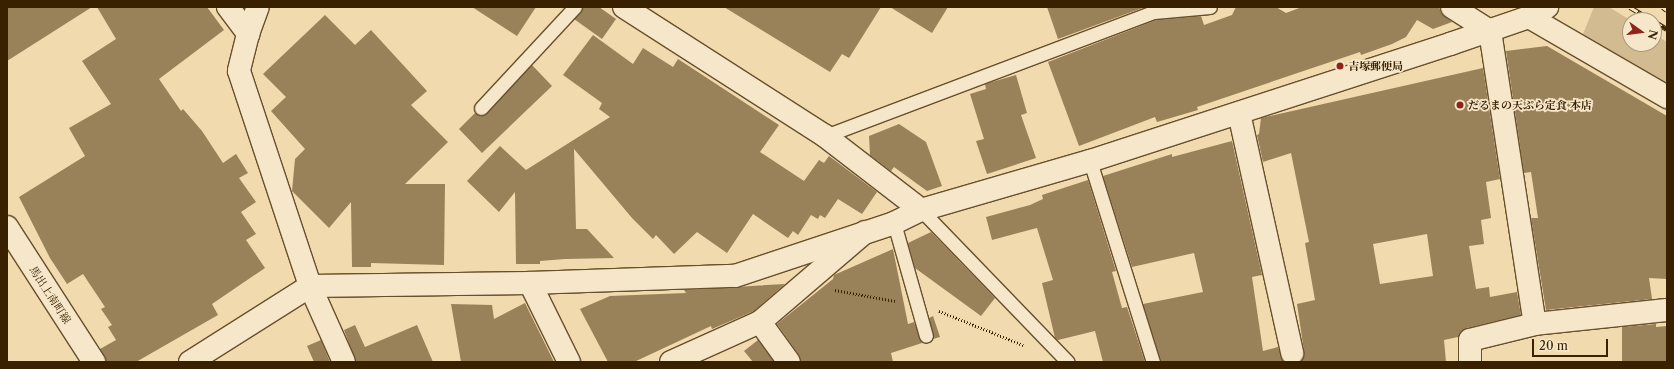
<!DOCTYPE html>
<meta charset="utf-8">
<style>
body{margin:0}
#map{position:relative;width:1674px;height:369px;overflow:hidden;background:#f1daad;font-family:"Libre Caslon Text","Noto Serif JP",serif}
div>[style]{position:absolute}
.green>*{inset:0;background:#d2bb90}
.building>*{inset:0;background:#99815a}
.path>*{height:2.5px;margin-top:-1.25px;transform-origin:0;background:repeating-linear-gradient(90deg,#392100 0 1px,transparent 0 3px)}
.roads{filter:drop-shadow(1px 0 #674f2b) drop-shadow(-1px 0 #674f2b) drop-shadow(0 1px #674f2b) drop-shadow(0 -1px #674f2b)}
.service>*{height:13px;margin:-6.5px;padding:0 6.5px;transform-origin:6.5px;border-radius:6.5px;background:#f6e7ca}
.minor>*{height:22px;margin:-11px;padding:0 11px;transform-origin:11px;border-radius:11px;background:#f6e7ca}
.tertiary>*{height:22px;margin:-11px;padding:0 11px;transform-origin:11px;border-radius:11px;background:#f6e7ca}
.secondary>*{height:22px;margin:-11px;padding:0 11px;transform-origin:11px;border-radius:11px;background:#f6e7ca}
.rail>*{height:4.5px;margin-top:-2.25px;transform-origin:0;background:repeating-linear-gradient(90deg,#f6e7ca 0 9px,#392100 0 18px);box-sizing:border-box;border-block:1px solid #392100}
.dots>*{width:11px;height:11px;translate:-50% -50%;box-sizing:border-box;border:2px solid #f6e7ca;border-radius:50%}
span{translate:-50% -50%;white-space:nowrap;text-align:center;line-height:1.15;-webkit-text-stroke:3.5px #f6e7ca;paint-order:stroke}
.poi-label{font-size:11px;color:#392100;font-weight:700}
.left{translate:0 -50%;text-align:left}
.street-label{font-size:11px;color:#392100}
.frame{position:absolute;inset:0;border:8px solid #392100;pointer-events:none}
.north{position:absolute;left:1622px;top:12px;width:40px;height:40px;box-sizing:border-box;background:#f6e7ca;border:1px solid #aa9879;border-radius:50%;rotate:104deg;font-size:11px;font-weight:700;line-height:16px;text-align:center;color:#392100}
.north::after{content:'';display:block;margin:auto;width:14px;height:18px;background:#8f2418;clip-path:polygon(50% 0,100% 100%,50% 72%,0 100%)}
.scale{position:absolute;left:1532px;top:339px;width:76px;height:18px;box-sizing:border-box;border:2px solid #392100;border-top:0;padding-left:5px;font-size:12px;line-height:14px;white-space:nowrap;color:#392100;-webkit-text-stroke:3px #f6e7ca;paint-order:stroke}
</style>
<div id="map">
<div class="green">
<div style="clip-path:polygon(1594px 7px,1609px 7px,1630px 20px,1630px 44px,1654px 44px,1654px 34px,1667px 42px,1667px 83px,1583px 34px)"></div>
</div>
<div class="building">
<div style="clip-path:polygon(7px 7px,92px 7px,7px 61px)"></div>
<div style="clip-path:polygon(97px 7px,207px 7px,224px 30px,159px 79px,181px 111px,183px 109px,202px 131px,223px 163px,236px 154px,248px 173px,239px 178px,256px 202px,241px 212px,256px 234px,246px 240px,265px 268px,212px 304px,218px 315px,136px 362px,106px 362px,100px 349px,116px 340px,108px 327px,112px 325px,101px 309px,105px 307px,83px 274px,67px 284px,50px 258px,19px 197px,85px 156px,69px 128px,111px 104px,82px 61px,116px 39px)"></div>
<div style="clip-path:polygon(472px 7px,536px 7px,517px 36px)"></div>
<div style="clip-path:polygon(583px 7px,599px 7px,616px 19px,602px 39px,574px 19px)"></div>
<div style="clip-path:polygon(724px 7px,881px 7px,849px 58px,842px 54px,830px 72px)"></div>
<div style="clip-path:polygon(890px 7px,948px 7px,932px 33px)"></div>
<div style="clip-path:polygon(1047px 7px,1145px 7px,1058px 39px)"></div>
<div style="clip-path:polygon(1236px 7px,1276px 7px,1286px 13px,1302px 7px,1439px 7px,1441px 13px,1452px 22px,1433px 29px,1417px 20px,1406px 37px,1392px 44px,1361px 55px,1360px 52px,1197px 107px,1198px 110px,1157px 122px,1155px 117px,1079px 146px,1048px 62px,1156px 20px,1201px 16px,1204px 25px,1232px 15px)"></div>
<div style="clip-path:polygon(325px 15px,355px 45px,371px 30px,427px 91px,411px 105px,448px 142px,405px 184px,445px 184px,444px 265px,371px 263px,371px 267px,352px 267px,351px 202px,329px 228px,292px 191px,295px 159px,305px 149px,271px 111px,286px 97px,263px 74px)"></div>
<div style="clip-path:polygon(593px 35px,633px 64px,643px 48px,673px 67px,678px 59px,779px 125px,760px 152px,804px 181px,819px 160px,824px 163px,829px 156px,877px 192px,862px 214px,838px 199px,825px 218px,820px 215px,818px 219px,811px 215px,798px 235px,793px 231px,788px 238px,753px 214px,727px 253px,697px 232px,674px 254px,656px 235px,653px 239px,632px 218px,574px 149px,576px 229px,587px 229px,614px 258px,565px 259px,540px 261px,540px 264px,516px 264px,515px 192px,499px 212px,467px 181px,500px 146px,526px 170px,610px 117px,599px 109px,602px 103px,563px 75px)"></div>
<div style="clip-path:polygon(1547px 46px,1667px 116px,1667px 279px,1649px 278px,1652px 299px,1546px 310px,1531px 218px,1538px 218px,1531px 172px,1524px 173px,1506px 51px)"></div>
<div style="clip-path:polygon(532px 65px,552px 86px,482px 153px,459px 129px,475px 113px,480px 116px,487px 113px)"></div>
<div style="clip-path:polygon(evenodd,1483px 68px,1500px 179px,1486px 182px,1491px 218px,1481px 220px,1484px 244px,1469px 246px,1476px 289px,1489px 287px,1490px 297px,1517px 292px,1521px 315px,1467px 328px,1458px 337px,1444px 340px,1446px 362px,1301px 362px,1304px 351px,1297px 304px,1315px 300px,1305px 243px,1309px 242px,1291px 153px,1263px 162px,1257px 135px,1259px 134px,1261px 118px,1483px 68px,1427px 234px,1433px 276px,1380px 284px,1373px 244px,1427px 234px)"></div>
<div style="clip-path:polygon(1016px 75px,1027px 113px,1021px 115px,1036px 158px,987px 174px,976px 141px,984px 139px,970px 94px,986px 89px,985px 84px)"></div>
<div style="clip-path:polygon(899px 124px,926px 142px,942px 186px,927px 191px,894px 167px,891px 171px,870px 155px,869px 136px)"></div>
<div style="clip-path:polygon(1232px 141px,1262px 275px,1252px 277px,1263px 351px,1278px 347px,1284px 362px,1161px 362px,1143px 304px,1203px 292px,1194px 253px,1132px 267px,1103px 176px,1172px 154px,1172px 157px)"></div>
<div style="clip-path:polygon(1088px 180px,1116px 271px,1112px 272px,1122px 308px,1127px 307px,1145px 362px,1103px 362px,1095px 331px,1058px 340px,1055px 338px,1042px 283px,1053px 280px,1037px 228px,992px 240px,986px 217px,1030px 205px,1043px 199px,1042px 195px)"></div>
<div style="clip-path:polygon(931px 232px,995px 298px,981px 316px,915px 268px,908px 243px)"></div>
<div style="clip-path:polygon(893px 249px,908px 324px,914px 322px,922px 343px,891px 353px,893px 362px,801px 362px,799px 355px,777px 324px,833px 279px,834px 275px)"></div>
<div style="clip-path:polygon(785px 284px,754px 311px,712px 329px,711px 326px,634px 362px,608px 362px,580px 309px,610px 296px,686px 293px,684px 290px)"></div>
<div style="clip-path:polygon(525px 303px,554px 362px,461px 362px,451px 304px,492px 305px,494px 319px)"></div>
<div style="clip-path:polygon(933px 316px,940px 337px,933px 339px,929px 318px)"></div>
<div style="clip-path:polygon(1656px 324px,1656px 327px,1667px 326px,1667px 362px,1622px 362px,1622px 327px)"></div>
<div style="clip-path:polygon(355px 325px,365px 347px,417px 325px,433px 362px,356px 362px,344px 330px)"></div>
<div style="clip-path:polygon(321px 340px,330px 362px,314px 362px,307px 346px)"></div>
<div style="clip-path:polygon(758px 340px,774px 362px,753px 362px,744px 351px)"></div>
</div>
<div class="path">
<div style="left:835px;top:290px;width:61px;rotate:10.4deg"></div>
<div style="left:939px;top:311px;width:91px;rotate:22deg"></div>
</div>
<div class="roads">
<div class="service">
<div style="left:481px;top:108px;width:138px;rotate:-47.1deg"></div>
<div style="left:825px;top:136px;width:352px;rotate:-20.7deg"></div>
<div style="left:1154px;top:12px;width:56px;rotate:-5.1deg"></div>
<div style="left:1090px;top:161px;width:211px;rotate:72.6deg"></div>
<div style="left:921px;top:210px;width:211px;rotate:46deg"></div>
<div style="left:894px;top:223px;width:117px;rotate:74.2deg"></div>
</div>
<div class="minor">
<div style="left:228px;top:7px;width:34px;rotate:53deg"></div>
<div style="left:248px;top:34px;width:38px;rotate:104deg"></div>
<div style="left:239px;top:71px;width:226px;rotate:71.7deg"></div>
<div style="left:310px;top:286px;width:83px;rotate:65.9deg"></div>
<div style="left:624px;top:7px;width:239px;rotate:32.7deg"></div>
<div style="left:825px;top:136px;width:121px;rotate:37.6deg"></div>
<div style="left:1452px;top:7px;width:45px;rotate:32.3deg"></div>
<div style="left:1490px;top:31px;width:296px;rotate:81.3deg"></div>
<div style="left:1529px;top:17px;width:160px;rotate:30.1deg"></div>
<div style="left:1239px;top:113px;width:246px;rotate:77.5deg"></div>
<div style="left:530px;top:283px;width:88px;rotate:63.7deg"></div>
<div style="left:760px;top:322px;width:138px;rotate:-40.6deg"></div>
<div style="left:671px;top:362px;width:98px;rotate:-24.2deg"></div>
<div style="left:760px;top:322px;width:49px;rotate:54.1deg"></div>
<div style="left:1470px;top:362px;width:22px;rotate:-90deg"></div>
<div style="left:1470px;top:340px;width:67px;rotate:-13.8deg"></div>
<div style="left:1535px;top:324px;width:133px;rotate:-6.1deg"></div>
</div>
<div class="tertiary">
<div style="left:248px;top:34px;width:29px;rotate:-70deg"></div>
<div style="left:190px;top:362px;width:142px;rotate:-32.3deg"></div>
<div style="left:310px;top:286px;width:220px;rotate:-0.8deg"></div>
<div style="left:530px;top:283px;width:205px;rotate:-2deg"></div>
<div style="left:735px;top:276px;width:168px;rotate:-18.4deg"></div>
<div style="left:894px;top:223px;width:30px;rotate:-26deg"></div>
<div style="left:921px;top:210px;width:176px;rotate:-16.2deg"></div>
<div style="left:1090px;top:161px;width:379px;rotate:-18deg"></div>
<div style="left:1450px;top:44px;width:83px;rotate:-18.9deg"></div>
<div style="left:1529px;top:17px;width:21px;rotate:-29deg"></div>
</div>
<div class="secondary">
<div style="left:7px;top:227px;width:161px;rotate:57.2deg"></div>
</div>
</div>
<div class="rail">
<div style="left:1630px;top:7px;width:26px;rotate:31deg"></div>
<div style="left:1663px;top:7px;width:5px;rotate:37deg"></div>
<div style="left:1654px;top:21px;width:15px;rotate:32deg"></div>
</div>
<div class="dots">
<div style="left:1340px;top:66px;background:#8f2418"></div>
<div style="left:1460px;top:105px;background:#8f2418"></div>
</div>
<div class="poi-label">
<span class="left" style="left:1348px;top:66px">吉塚郵便局</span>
<span class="left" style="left:1468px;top:105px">だるまの天ぷら定食 本店</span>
</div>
<div class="street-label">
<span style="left:50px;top:295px;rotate:57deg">馬出上南町線</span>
</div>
<div class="frame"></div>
<div class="north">N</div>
<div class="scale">20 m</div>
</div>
